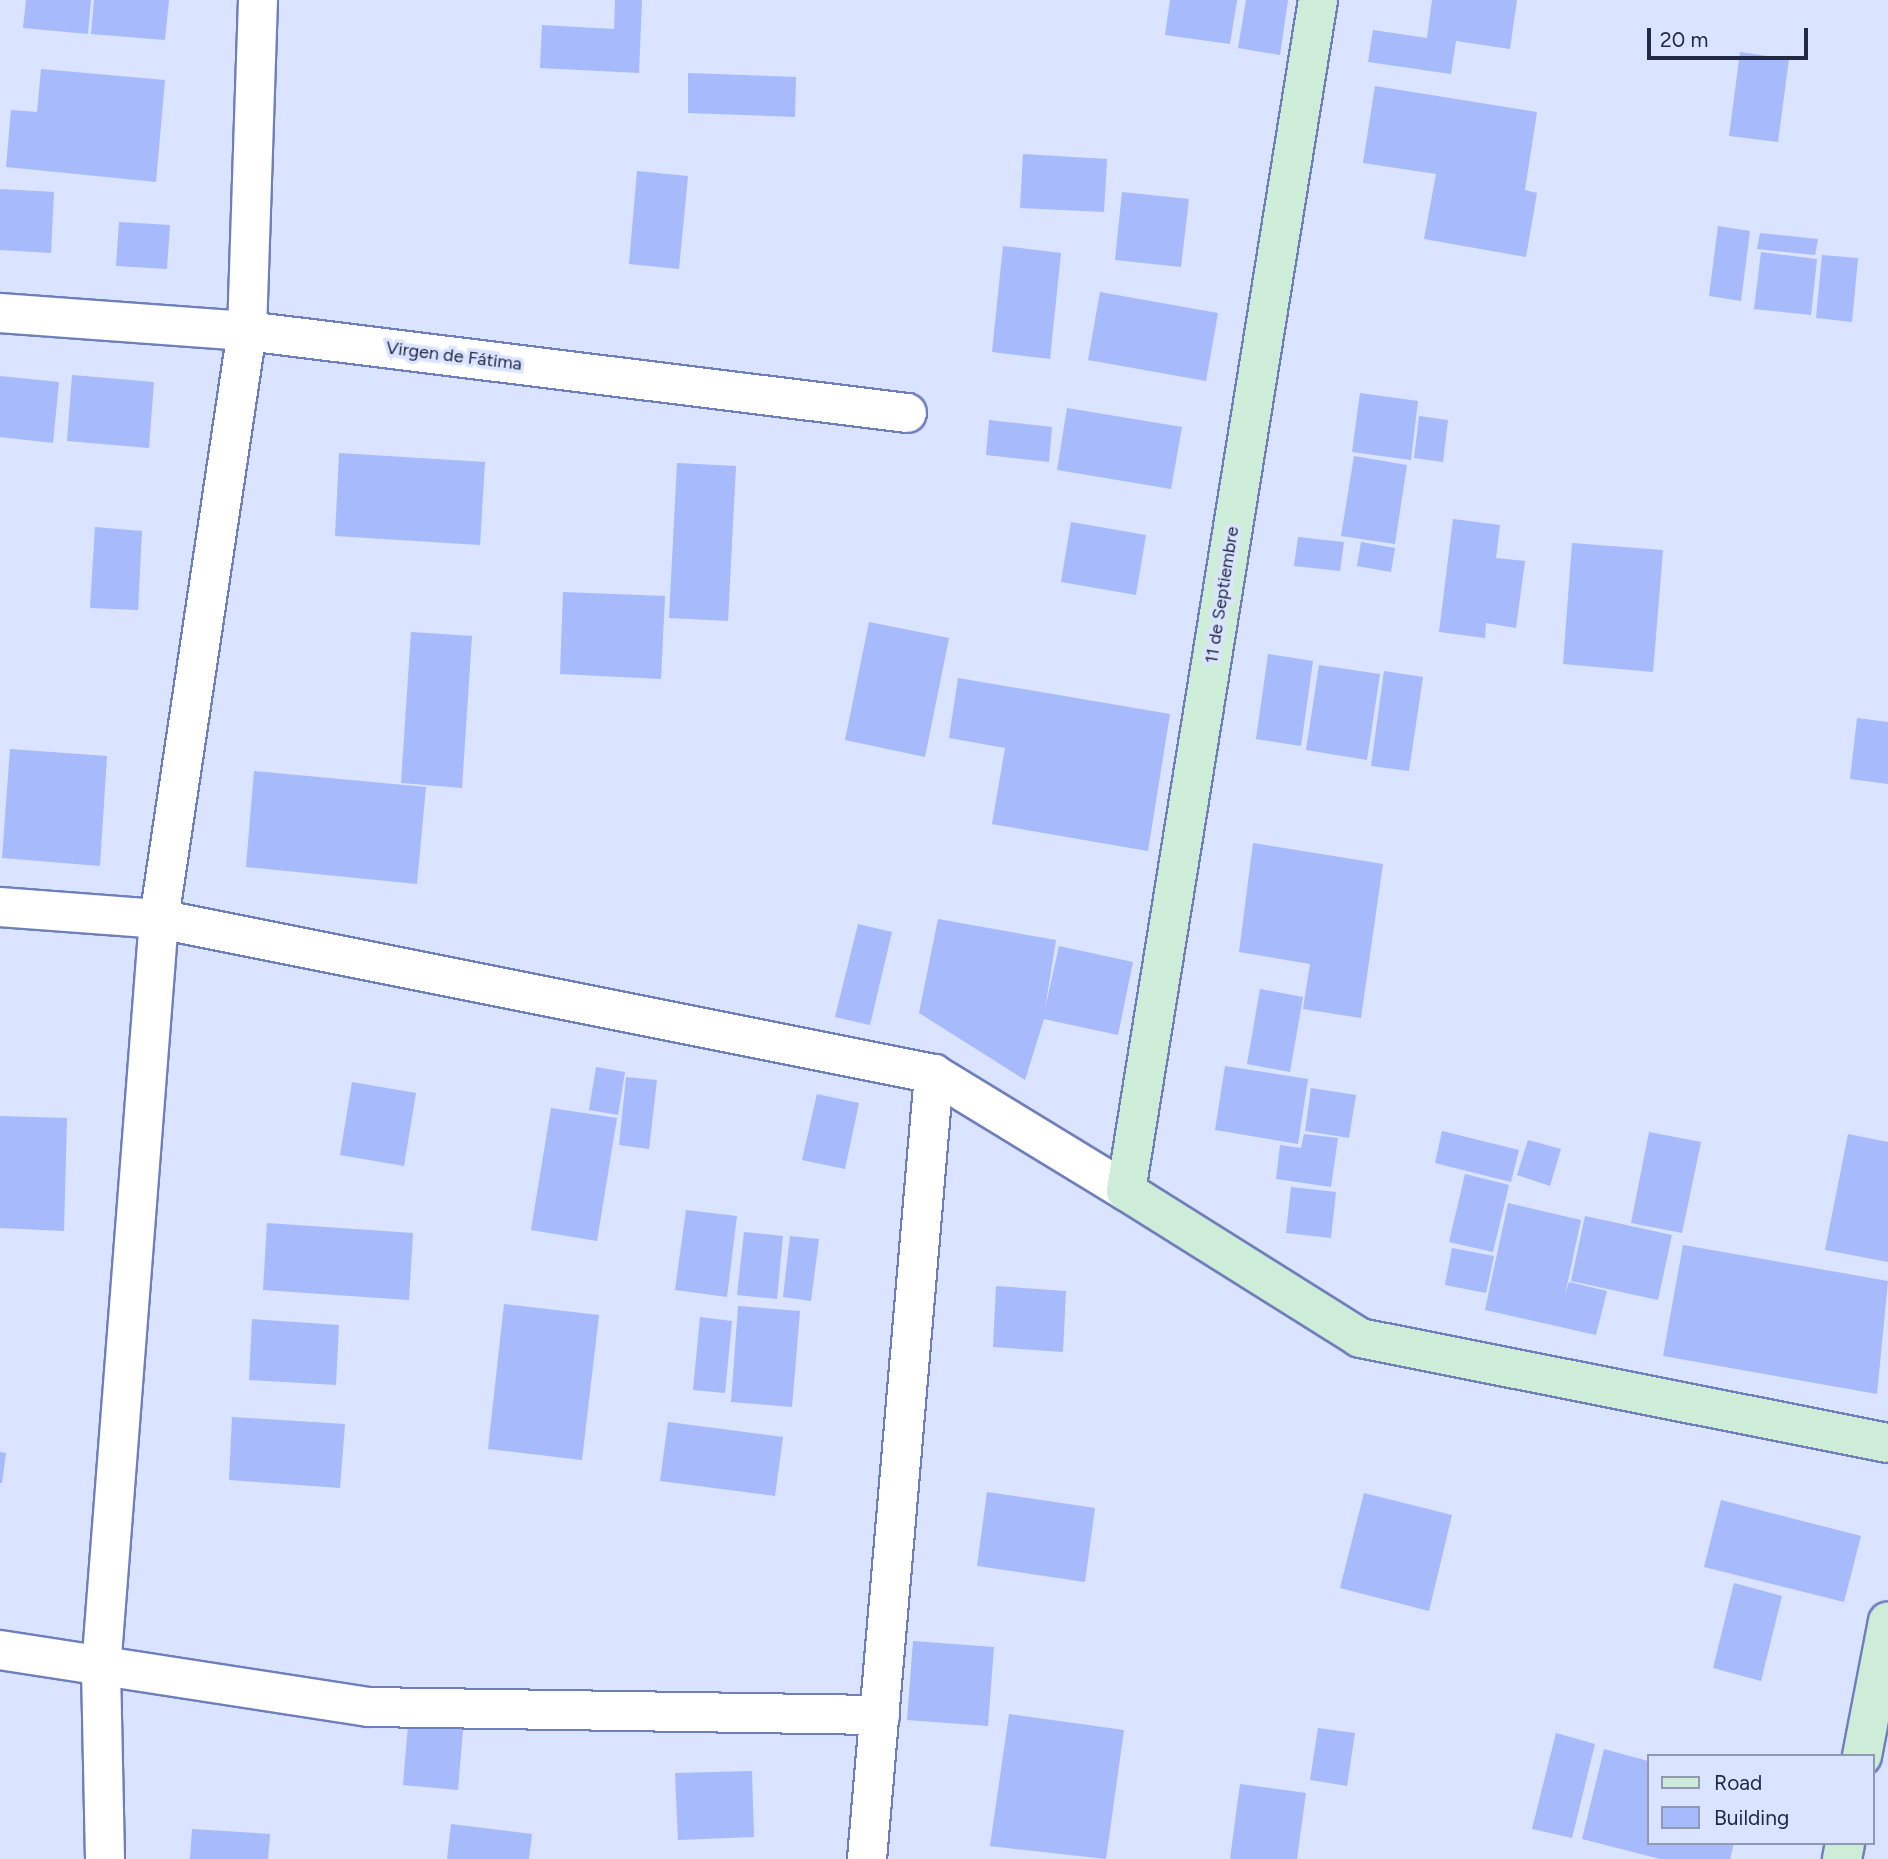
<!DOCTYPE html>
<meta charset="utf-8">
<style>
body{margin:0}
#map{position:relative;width:1888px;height:1859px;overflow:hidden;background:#dae3ff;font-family:Figtree,sans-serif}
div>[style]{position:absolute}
.building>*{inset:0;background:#a7bafc}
.roads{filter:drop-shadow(2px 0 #6e7fbc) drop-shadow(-2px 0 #6e7fbc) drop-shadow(0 2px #6e7fbc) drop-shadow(0 -2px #6e7fbc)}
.minor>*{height:38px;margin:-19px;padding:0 19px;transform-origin:19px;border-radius:19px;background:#fff}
.tertiary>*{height:38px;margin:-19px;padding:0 19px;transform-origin:19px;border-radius:19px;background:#fff}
.secondary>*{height:38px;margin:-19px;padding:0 19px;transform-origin:19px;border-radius:19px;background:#ceedd8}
span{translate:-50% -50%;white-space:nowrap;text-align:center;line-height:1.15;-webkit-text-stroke:7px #dae3ff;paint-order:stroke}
.street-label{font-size:18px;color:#222942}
.legend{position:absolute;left:1647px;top:1754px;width:228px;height:91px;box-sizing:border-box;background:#dae3ff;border:2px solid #9099b3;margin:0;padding:9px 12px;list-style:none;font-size:21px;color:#222942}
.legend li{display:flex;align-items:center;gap:14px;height:35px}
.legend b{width:35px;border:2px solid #9099b3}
.scale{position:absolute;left:1647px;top:28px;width:161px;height:32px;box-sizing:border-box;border:4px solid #222942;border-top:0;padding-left:9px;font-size:21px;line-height:24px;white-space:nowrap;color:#222942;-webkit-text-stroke:5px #dae3ff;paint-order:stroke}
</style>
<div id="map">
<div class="building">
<div style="clip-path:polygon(26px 0,91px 0,88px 34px,23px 28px)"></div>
<div style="clip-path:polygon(94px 0,169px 0,165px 40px,91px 34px)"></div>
<div style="clip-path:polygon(615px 0,642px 0,639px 73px,540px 68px,542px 25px,614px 29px)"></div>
<div style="clip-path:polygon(1170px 0,1237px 0,1230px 44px,1165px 35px)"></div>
<div style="clip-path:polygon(1246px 0,1288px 0,1280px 55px,1238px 48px)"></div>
<div style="clip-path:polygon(1432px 0,1517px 0,1510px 49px,1456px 41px,1451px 74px,1368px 62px,1373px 30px,1427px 38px)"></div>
<div style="clip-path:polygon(1740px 52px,1789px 59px,1778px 142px,1729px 136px)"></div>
<div style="clip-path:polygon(41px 69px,165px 80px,156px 182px,6px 167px,11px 110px,37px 112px)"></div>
<div style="clip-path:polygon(688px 73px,796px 77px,795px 117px,688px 113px)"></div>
<div style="clip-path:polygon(1375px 86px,1537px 112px,1525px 190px,1537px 193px,1526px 257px,1424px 239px,1436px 174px,1363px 163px)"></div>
<div style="clip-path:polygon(1023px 154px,1107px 159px,1104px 212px,1020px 208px)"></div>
<div style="clip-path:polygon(637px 171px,688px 176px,679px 269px,629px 264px)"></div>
<div style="clip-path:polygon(0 189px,54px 192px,51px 253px,0 250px)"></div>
<div style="clip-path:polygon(1122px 192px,1189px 199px,1181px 267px,1115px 260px)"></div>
<div style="clip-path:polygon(119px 222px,170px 225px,167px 269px,116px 266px)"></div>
<div style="clip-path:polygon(1718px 226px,1750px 231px,1741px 301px,1709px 296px)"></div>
<div style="clip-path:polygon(1760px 233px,1818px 239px,1815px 255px,1757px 249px)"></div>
<div style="clip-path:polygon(1003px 246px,1061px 253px,1050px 359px,992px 352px)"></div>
<div style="clip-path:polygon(1761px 252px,1817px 259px,1811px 315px,1754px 309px)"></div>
<div style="clip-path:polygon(1822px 255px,1858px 258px,1852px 322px,1816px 318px)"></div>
<div style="clip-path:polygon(1100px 292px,1218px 313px,1206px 381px,1088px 360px)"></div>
<div style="clip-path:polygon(72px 375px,154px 382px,149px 448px,67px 441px)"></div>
<div style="clip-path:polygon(0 376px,59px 382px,53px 443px,0 437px)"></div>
<div style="clip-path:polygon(1360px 393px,1418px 401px,1411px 460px,1352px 452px)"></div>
<div style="clip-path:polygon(1067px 408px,1182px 427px,1171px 489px,1057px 470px)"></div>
<div style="clip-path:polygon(1419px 416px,1448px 420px,1443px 462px,1414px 458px)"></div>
<div style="clip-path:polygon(989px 420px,1052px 427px,1049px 462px,986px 455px)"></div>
<div style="clip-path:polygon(339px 453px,485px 462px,480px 545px,335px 536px)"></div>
<div style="clip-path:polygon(1354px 456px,1407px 465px,1395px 544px,1341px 536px)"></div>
<div style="clip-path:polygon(677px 463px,736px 466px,728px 621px,669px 618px)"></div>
<div style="clip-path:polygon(1453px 519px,1500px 525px,1496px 558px,1525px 561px,1516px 628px,1486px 623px,1485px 638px,1439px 632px)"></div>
<div style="clip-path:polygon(1071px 522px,1146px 535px,1136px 595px,1061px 582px)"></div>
<div style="clip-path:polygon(95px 527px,142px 531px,138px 610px,90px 608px)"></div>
<div style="clip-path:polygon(1298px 537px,1344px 542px,1340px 571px,1294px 566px)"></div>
<div style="clip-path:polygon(1361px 542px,1395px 548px,1391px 572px,1357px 566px)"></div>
<div style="clip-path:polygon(1572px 543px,1663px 550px,1653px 672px,1563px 664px)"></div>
<div style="clip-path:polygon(563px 592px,665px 596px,661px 679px,560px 674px)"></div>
<div style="clip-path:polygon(869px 622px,949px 638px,925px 757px,845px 740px)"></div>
<div style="clip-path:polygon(411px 632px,472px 636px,462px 788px,401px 783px)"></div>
<div style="clip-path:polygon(1268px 654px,1313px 661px,1301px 746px,1256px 739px)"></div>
<div style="clip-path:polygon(1319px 665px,1380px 674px,1367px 760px,1306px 750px)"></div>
<div style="clip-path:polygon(1384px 671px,1423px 677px,1409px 771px,1371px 766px)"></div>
<div style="clip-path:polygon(958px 678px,1170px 714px,1148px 851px,992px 824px,1005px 748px,949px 738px)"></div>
<div style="clip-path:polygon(1857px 718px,1888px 722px,1888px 784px,1850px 779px)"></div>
<div style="clip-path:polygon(10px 749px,107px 756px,100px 866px,2px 858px)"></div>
<div style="clip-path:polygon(254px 771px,426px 787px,417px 884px,246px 867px)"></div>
<div style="clip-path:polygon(1253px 843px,1383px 864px,1361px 1018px,1303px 1009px,1310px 964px,1239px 952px)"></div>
<div style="clip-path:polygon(938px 919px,1056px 940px,1045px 1009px,1059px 946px,1133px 962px,1118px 1035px,1044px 1019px,1025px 1080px,919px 1013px)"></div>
<div style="clip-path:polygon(858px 924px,892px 932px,870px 1025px,835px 1017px)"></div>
<div style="clip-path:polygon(1260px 989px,1303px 997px,1290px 1072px,1247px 1064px)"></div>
<div style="clip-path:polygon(1225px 1066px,1308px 1079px,1298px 1144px,1215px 1130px)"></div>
<div style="clip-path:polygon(596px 1067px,625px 1072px,618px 1115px,589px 1110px)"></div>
<div style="clip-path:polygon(626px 1077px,657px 1080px,649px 1149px,619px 1145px)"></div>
<div style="clip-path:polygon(352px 1082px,416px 1093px,404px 1166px,340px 1155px)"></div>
<div style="clip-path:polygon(1311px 1088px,1356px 1095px,1349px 1138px,1305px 1131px)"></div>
<div style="clip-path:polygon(817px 1094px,859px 1103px,845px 1169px,802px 1160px)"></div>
<div style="clip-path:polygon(551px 1108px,617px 1118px,597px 1241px,531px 1230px)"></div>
<div style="clip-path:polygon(0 1116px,67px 1118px,64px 1231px,0 1228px)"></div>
<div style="clip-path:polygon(1442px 1131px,1519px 1150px,1511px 1182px,1435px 1163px)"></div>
<div style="clip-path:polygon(1649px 1132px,1701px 1142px,1682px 1233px,1631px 1223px)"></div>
<div style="clip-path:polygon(1304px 1134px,1338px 1138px,1331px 1187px,1276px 1179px,1280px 1145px,1301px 1148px)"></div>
<div style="clip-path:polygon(1848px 1134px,1888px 1142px,1888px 1262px,1825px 1250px)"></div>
<div style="clip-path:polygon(1528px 1140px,1561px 1149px,1550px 1186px,1517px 1175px)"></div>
<div style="clip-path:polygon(1465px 1174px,1509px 1185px,1493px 1252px,1449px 1242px)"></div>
<div style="clip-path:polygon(1291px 1187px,1336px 1192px,1331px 1238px,1286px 1233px)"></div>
<div style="clip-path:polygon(1508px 1203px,1581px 1220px,1565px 1295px,1569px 1282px,1607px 1291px,1596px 1335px,1485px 1310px)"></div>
<div style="clip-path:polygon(686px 1210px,737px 1216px,727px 1297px,675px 1290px)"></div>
<div style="clip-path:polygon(1585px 1216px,1672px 1235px,1658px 1300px,1571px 1281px)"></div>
<div style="clip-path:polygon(267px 1223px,413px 1233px,409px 1300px,263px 1290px)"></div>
<div style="clip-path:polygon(744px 1232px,783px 1236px,777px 1299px,737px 1295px)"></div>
<div style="clip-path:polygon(790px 1236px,819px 1239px,811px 1301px,783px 1297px)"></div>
<div style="clip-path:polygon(1683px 1245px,1888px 1281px,1877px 1394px,1663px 1356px)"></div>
<div style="clip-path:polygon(1452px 1248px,1494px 1256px,1486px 1293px,1445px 1285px)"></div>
<div style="clip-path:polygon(996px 1286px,1066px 1291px,1063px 1352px,993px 1347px)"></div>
<div style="clip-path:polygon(504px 1304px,599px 1315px,582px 1460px,488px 1449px)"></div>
<div style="clip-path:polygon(738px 1306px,800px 1311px,792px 1407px,731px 1402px)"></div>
<div style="clip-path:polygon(700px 1317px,732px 1321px,725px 1393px,693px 1390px)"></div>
<div style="clip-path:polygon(252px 1319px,339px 1325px,336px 1385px,249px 1380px)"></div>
<div style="clip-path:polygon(232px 1417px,345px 1424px,340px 1488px,229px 1480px)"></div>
<div style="clip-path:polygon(668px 1422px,783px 1437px,775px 1496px,660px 1481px)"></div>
<div style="clip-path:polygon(0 1452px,6px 1453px,2px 1483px,0 1483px)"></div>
<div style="clip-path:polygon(987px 1492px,1095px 1508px,1085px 1582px,977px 1566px)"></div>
<div style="clip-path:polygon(1364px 1493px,1452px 1515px,1429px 1611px,1340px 1588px)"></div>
<div style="clip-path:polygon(1721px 1500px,1861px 1536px,1844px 1602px,1704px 1567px)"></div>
<div style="clip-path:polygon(1734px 1583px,1782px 1596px,1761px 1681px,1713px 1668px)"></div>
<div style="clip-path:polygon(913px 1641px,994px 1647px,988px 1726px,907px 1720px)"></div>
<div style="clip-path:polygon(409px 1713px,464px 1718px,458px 1790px,403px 1785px)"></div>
<div style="clip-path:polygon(1009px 1714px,1124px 1730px,1106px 1859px,990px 1846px)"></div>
<div style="clip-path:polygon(1318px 1728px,1355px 1733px,1347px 1786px,1310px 1780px)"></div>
<div style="clip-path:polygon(1556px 1733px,1595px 1744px,1572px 1838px,1532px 1829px)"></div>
<div style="clip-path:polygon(1604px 1749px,1648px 1761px,1648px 1843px,1734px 1843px,1730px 1859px,1660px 1859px,1582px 1839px)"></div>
<div style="clip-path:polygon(752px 1771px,754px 1837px,678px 1840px,675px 1773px)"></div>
<div style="clip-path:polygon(1240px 1784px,1306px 1793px,1297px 1859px,1230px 1859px)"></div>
<div style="clip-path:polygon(451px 1824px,532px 1834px,529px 1859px,447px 1859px)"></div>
<div style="clip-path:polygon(192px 1829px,270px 1834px,268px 1859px,190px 1859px)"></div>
</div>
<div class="roads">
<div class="minor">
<div style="left:0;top:313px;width:248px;rotate:4.2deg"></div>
<div style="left:247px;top:331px;width:665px;rotate:7.08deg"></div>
<div style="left:0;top:1650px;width:372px;rotate:8.8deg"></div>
<div style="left:368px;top:1707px;width:512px;rotate:0.9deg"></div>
<div style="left:105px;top:1859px;width:190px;rotate:-91.2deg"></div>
<div style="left:101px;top:1669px;width:752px;rotate:-85.58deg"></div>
<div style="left:159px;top:919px;width:595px;rotate:-81.49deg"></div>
<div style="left:247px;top:331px;width:331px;rotate:-88.1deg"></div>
<div style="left:867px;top:1859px;width:788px;rotate:-85.12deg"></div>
</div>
<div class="tertiary">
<div style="left:0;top:907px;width:159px;rotate:4.3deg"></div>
<div style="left:159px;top:919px;width:790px;rotate:11.31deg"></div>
<div style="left:934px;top:1074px;width:225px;rotate:31.4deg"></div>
</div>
<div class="secondary">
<div style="left:1318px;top:0;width:1206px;rotate:99.16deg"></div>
<div style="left:1126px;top:1191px;width:276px;rotate:32.1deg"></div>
<div style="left:1360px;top:1338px;width:538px;rotate:11.25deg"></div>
<div style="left:1862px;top:1756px;width:137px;rotate:-79.1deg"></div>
<div style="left:1842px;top:1859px;width:16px;rotate:-79deg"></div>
</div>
</div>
<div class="street-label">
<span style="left:454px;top:356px;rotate:7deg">Virgen de Fátima</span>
<span style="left:1222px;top:595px;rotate:-81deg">11 de Septiembre</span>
</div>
<ul class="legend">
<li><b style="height:9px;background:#ceedd8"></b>Road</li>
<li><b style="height:19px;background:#a7bafc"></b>Building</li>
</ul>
<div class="scale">20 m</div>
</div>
